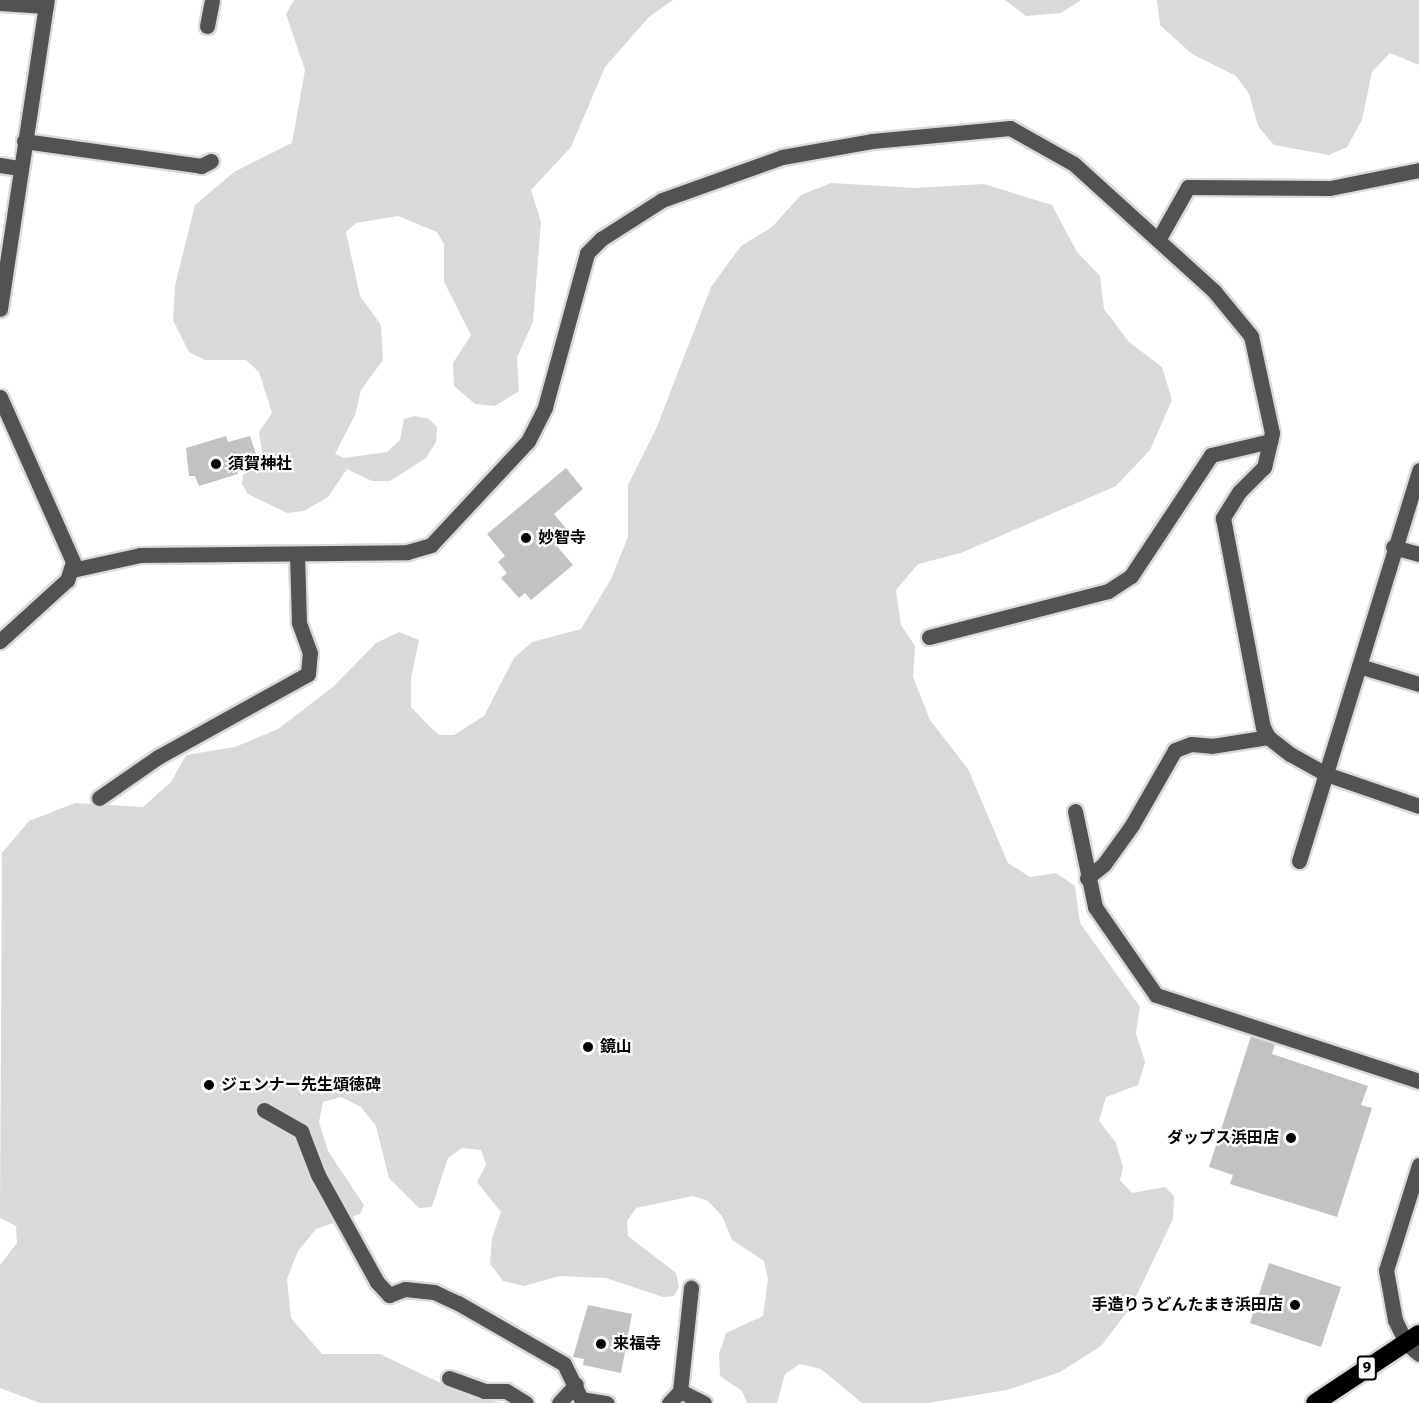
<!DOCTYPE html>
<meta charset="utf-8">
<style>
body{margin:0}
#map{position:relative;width:1419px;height:1403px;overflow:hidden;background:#fff;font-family:"Fira Sans","Noto Sans JP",sans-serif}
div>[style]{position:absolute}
.green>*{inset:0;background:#d9d9d9}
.building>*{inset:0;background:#c2c2c2}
.roads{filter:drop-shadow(2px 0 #dbdbdb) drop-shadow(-2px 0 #dbdbdb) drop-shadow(0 2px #dbdbdb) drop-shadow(0 -2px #dbdbdb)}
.minor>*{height:15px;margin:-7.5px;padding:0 7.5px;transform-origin:7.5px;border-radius:7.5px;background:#525252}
.highway>*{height:18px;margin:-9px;padding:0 9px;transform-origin:9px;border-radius:9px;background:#000}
.dots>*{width:16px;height:16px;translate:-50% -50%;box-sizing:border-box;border:3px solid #fff;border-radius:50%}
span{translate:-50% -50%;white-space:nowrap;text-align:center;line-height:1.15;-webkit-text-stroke:4.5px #fff;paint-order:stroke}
.shield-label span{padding:2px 4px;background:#fff;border:2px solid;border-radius:4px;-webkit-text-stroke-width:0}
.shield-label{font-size:15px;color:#000;font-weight:700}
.poi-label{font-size:16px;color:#000;font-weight:700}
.left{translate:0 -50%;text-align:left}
.right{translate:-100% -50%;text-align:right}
</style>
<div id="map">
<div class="green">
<div style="clip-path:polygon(294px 0,673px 0,649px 17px,605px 67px,571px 147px,531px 190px,541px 222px,533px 322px,517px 357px,519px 391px,495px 406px,475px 404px,454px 386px,453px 363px,471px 335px,444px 282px,444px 244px,437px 232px,398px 216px,356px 223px,346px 232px,360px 296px,381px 325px,383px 360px,361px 390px,355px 415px,335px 454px,344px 458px,387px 452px,400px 440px,404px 419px,414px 416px,429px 419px,437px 427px,436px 442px,426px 458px,390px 481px,372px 481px,347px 469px,328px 497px,304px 511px,287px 513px,248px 494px,242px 484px,243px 475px,263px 459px,259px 432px,272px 413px,259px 372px,246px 360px,205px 360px,189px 352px,173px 320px,175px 286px,195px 205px,234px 172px,292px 143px,305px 70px,286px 14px)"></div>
<div style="clip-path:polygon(1005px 0,1081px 0,1061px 13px,1026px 16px)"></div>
<div style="clip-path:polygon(1157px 0,1419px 0,1419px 65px,1390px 53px,1372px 72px,1362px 120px,1347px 147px,1329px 155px,1274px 145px,1258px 126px,1249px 94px,1236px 76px,1192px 54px,1160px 25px)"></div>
<div style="clip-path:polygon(831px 183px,914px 188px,984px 184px,1052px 205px,1077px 252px,1100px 276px,1104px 309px,1129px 342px,1162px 367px,1172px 400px,1150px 450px,1116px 486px,961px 553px,918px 564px,896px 590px,901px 625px,915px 646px,913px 677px,930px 720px,968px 769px,1008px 863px,1030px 877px,1056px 873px,1075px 886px,1080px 923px,1140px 1007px,1136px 1033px,1145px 1062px,1138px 1085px,1106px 1097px,1099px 1121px,1116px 1143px,1123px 1167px,1120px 1180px,1132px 1193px,1165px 1187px,1174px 1196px,1173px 1219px,1131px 1307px,1101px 1346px,1060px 1372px,1007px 1390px,928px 1403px,862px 1403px,821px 1369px,800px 1364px,785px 1374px,777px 1403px,747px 1403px,742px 1391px,720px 1376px,719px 1354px,726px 1333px,763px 1316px,768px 1279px,764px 1261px,732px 1240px,722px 1216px,708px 1201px,693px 1196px,636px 1208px,627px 1221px,628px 1236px,676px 1273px,679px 1287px,674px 1296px,663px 1297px,606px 1278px,560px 1276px,524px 1286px,503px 1281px,490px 1264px,492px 1238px,501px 1212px,477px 1182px,486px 1165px,481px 1150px,462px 1148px,448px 1158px,432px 1207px,419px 1208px,389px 1178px,376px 1126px,361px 1107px,341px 1097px,323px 1102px,319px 1122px,328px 1151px,364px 1205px,360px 1214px,316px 1229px,298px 1251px,287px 1279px,291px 1318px,322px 1354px,380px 1354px,472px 1398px,503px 1403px,40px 1403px,0 1388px,0 1265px,17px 1243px,16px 1226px,0 1218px,2px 853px,29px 821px,75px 803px,143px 807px,171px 782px,186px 755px,235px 747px,278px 729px,334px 686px,376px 643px,399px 632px,419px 640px,411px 678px,411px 707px,429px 726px,439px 735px,454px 735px,484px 716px,514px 658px,532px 642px,581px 629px,611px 579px,628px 537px,628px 485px,656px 429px,711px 287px,741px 246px,772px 227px,801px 195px)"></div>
</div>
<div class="building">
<div style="clip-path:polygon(226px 436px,228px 442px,250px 436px,258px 460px,236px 467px,238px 474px,199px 486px,195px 476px,189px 476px,186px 448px)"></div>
<div style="clip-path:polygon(566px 468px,583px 489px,554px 514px,569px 532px,555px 544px,573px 565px,531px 600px,525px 593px,519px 598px,501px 578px,507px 573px,498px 562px,505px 556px,487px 534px)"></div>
<div style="clip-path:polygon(1251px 1036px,1275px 1044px,1272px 1054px,1368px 1086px,1361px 1105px,1372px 1108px,1337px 1217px,1230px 1184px,1233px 1175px,1209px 1167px)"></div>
<div style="clip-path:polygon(1269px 1263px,1341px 1287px,1321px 1347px,1250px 1323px)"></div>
<div style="clip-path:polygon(588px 1305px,632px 1314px,621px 1373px,583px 1365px,584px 1359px,573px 1357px)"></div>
</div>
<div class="roads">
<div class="minor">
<div style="left:0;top:3px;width:46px;rotate:3.7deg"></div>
<div style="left:207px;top:26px;width:26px;rotate:-79deg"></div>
<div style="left:24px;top:141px;width:179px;rotate:8deg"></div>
<div style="left:201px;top:166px;width:11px;rotate:-27deg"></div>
<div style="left:0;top:165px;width:20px;rotate:9deg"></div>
<div style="left:1158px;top:240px;width:61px;rotate:-60.5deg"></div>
<div style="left:1188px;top:187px;width:142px;rotate:0.4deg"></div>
<div style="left:1330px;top:188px;width:91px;rotate:-11.4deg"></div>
<div style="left:0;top:309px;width:313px;rotate:-81.4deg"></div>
<div style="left:0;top:397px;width:180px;rotate:66.1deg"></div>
<div style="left:73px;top:562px;width:19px;rotate:108deg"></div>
<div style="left:67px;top:580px;width:91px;rotate:137.7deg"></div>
<div style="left:1393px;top:547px;width:27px;rotate:15deg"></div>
<div style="left:72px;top:570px;width:70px;rotate:-12.4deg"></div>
<div style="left:140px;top:555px;width:267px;rotate:-0.6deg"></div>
<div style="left:407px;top:552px;width:25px;rotate:-16deg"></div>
<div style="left:431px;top:545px;width:142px;rotate:-47deg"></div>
<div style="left:528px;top:441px;width:38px;rotate:-63deg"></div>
<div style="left:545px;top:407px;width:160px;rotate:-74.7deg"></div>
<div style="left:587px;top:253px;width:20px;rotate:-45deg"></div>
<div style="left:601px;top:239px;width:72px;rotate:-32.6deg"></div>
<div style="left:662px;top:200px;width:127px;rotate:-19.7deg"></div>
<div style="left:782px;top:157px;width:91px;rotate:-10.1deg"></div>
<div style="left:872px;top:141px;width:139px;rotate:-5.4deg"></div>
<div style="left:1010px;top:128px;width:73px;rotate:29.4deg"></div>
<div style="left:1074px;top:164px;width:189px;rotate:42.2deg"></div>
<div style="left:1214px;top:291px;width:58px;rotate:50.6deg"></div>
<div style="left:1251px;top:336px;width:99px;rotate:77.8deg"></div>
<div style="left:1272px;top:433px;width:35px;rotate:103deg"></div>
<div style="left:1264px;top:467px;width:35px;rotate:135deg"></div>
<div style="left:1239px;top:492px;width:31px;rotate:122deg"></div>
<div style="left:1223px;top:518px;width:213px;rotate:79.2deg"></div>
<div style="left:1263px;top:727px;width:11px;rotate:63deg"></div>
<div style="left:1268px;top:737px;width:28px;rotate:38deg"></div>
<div style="left:1290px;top:754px;width:41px;rotate:29.1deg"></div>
<div style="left:1326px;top:774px;width:98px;rotate:19deg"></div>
<div style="left:929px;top:637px;width:185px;rotate:-14.4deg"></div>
<div style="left:1108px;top:591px;width:27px;rotate:-33deg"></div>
<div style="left:1131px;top:576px;width:145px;rotate:-56.5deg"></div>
<div style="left:1211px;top:455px;width:61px;rotate:-13.3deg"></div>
<div style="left:1359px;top:666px;width:63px;rotate:16.7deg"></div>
<div style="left:99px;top:798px;width:72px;rotate:-34.8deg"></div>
<div style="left:158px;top:757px;width:171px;rotate:-29deg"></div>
<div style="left:308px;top:674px;width:21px;rotate:-85deg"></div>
<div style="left:310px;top:653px;width:33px;rotate:-110deg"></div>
<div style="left:299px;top:622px;width:66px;rotate:-91.7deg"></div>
<div style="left:1075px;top:811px;width:98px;rotate:78.2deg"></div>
<div style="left:1095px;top:907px;width:107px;rotate:55.3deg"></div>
<div style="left:1156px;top:995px;width:277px;rotate:18.1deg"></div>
<div style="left:1299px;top:861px;width:409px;rotate:-72.9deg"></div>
<div style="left:1087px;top:878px;width:22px;rotate:-39deg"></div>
<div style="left:1104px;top:864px;width:48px;rotate:-54.3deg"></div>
<div style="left:1132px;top:825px;width:86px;rotate:-60.2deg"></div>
<div style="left:1175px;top:750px;width:17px;rotate:-21deg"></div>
<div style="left:1191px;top:744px;width:21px;rotate:5deg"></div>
<div style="left:1212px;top:746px;width:57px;rotate:-9.1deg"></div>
<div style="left:264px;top:1110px;width:43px;rotate:29.6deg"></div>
<div style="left:301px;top:1131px;width:47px;rotate:68.9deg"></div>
<div style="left:318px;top:1175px;width:122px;rotate:61.1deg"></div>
<div style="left:377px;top:1282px;width:18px;rotate:47deg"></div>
<div style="left:389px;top:1295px;width:17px;rotate:-21deg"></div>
<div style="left:405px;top:1289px;width:29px;rotate:6deg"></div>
<div style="left:434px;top:1292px;width:26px;rotate:25deg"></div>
<div style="left:458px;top:1303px;width:122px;rotate:29.9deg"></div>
<div style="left:564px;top:1364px;width:39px;rotate:64deg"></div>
<div style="left:581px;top:1399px;width:26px;rotate:9deg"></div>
<div style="left:1419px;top:1165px;width:110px;rotate:107.4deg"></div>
<div style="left:1386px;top:1270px;width:51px;rotate:79.8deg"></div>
<div style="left:1395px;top:1320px;width:25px;rotate:64deg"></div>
<div style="left:1406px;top:1343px;width:17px;rotate:40deg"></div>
<div style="left:449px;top:1378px;width:37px;rotate:20deg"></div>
<div style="left:484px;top:1391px;width:22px"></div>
<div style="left:506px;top:1391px;width:23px;rotate:31deg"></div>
<div style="left:680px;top:1391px;width:27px;rotate:27deg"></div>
<div style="left:559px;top:1403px;width:25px;rotate:-48deg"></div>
<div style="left:669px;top:1403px;width:16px;rotate:-47deg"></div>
<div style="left:680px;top:1391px;width:104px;rotate:-83.9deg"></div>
</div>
<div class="highway">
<div style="left:1315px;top:1403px;width:125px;rotate:-33.6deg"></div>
</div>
</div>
<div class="dots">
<div style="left:216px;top:464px;background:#000"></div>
<div style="left:526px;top:538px;background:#000"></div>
<div style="left:588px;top:1047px;background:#000"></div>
<div style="left:209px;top:1085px;background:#000"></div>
<div style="left:1291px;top:1138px;background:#000"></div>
<div style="left:1295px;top:1305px;background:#000"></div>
<div style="left:601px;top:1344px;background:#000"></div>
</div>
<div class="shield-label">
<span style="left:1367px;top:1368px">9</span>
</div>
<div class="poi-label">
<span class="left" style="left:228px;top:464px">須賀神社</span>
<span class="left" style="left:538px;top:538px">妙智寺</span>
<span class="left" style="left:600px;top:1047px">鏡山</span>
<span class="left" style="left:221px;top:1085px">ジェンナー先生頌徳碑</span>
<span class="right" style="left:1279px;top:1138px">ダップス浜田店</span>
<span class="right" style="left:1283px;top:1305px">手造りうどんたまき浜田店</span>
<span class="left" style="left:613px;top:1344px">来福寺</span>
</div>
</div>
